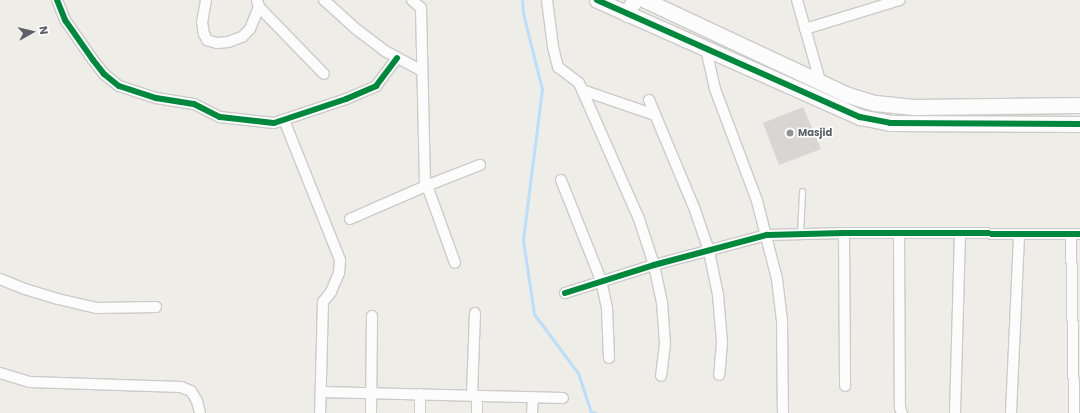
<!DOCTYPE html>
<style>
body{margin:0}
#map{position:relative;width:1080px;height:413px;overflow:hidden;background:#eeede8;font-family:Poppins,sans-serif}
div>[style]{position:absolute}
.stream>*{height:3px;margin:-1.5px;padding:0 1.5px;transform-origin:1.5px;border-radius:1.5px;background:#bcdef8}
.building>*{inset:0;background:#d7d6d3}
.roads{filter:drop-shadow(1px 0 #cbcbca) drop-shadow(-1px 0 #cbcbca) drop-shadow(0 1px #cbcbca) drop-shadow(0 -1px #cbcbca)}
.lane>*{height:5px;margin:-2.5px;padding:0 2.5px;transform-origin:2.5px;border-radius:2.5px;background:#fcfcfc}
.street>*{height:10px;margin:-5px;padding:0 5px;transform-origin:5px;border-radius:5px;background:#fcfcfc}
.secondary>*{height:15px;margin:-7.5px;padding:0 7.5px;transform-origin:7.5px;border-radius:7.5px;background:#fcfcfc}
.cycleway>*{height:6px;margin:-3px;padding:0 3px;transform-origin:3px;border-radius:3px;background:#00873e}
.dots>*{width:11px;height:11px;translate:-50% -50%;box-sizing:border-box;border:2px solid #fff;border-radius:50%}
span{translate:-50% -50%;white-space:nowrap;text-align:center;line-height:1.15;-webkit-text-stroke:3px #fff;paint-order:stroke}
.poi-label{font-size:10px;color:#5d6167;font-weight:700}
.left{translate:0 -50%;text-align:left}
.north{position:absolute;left:12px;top:12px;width:40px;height:40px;-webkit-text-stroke:3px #fff;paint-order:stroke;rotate:82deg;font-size:11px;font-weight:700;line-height:16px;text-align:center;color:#5d6167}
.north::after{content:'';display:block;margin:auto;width:14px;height:18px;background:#5d6167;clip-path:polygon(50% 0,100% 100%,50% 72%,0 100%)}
</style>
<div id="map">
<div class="stream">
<div style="left:522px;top:0;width:13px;rotate:86deg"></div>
<div style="left:523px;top:13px;width:78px;rotate:76deg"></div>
<div style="left:542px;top:89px;width:152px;rotate:97.2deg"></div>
<div style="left:523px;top:240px;width:75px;rotate:81.5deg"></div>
<div style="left:534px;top:314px;width:74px;rotate:53.3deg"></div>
<div style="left:578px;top:373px;width:41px;rotate:71.6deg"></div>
<div style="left:591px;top:412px;width:5px;rotate:11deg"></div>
</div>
<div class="building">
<div style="clip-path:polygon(803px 107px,821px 149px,779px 165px,763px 123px)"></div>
</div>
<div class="roads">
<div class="lane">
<div style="left:800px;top:234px;width:43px;rotate:-87.3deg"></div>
</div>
<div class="street">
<div style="left:57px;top:0;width:22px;rotate:68deg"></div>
<div style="left:65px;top:20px;width:49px;rotate:55deg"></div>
<div style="left:93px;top:60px;width:18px;rotate:52deg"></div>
<div style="left:104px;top:74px;width:19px;rotate:39deg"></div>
<div style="left:119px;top:86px;width:39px;rotate:18deg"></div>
<div style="left:156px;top:98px;width:38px;rotate:9deg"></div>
<div style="left:194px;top:104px;width:29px;rotate:27deg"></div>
<div style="left:220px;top:117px;width:54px;rotate:6.3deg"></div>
<div style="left:274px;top:123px;width:76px;rotate:-18.4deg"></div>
<div style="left:346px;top:99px;width:33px;rotate:-23deg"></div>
<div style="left:376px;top:86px;width:35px;rotate:-53deg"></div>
<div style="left:206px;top:0;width:22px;rotate:100deg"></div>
<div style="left:202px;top:22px;width:12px;rotate:81deg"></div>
<div style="left:204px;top:34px;width:7px;rotate:63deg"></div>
<div style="left:207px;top:40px;width:10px;rotate:17deg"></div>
<div style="left:217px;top:43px;width:11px;rotate:-5deg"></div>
<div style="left:228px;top:42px;width:15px;rotate:-20deg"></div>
<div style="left:242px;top:37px;width:11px;rotate:-45deg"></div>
<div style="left:250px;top:29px;width:24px;rotate:-68deg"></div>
<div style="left:257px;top:0;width:7px;rotate:74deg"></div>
<div style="left:259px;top:7px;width:93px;rotate:45.9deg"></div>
<div style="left:324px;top:0;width:43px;rotate:42.2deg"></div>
<div style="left:356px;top:29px;width:36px;rotate:37deg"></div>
<div style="left:385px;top:51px;width:42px;rotate:28.4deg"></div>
<div style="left:412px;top:0;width:12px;rotate:42deg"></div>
<div style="left:421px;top:8px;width:172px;rotate:88.7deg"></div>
<div style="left:425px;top:180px;width:88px;rotate:70.1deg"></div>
<div style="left:547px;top:0;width:47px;rotate:82.7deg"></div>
<div style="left:553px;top:47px;width:21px;rotate:76deg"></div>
<div style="left:558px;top:67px;width:26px;rotate:37deg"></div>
<div style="left:579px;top:83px;width:149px;rotate:66.2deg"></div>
<div style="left:639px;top:219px;width:48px;rotate:71.9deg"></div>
<div style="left:654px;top:265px;width:38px;rotate:78deg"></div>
<div style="left:662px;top:302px;width:42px;rotate:85.9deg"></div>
<div style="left:665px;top:344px;width:32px;rotate:97deg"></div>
<div style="left:797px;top:0;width:84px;rotate:74.1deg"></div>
<div style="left:805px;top:29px;width:99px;rotate:-17deg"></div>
<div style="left:706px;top:49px;width:41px;rotate:77.3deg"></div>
<div style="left:715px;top:89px;width:120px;rotate:69.4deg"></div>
<div style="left:757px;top:201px;width:81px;rotate:75.6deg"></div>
<div style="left:777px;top:279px;width:42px;rotate:83.2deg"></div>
<div style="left:782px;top:321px;width:92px;rotate:89.4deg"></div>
<div style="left:582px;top:90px;width:77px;rotate:18.9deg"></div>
<div style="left:649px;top:100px;width:119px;rotate:67.3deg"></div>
<div style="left:695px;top:210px;width:43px;rotate:71.1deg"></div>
<div style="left:709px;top:251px;width:45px;rotate:78.4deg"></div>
<div style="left:718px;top:295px;width:48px;rotate:85.2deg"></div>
<div style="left:722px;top:343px;width:32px;rotate:95deg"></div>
<div style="left:284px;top:120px;width:151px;rotate:68.2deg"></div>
<div style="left:340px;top:260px;width:13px;rotate:94deg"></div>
<div style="left:339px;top:273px;width:21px;rotate:113deg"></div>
<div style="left:331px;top:292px;width:13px;rotate:129deg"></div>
<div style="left:323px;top:302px;width:111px;rotate:91.5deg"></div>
<div style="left:561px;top:180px;width:108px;rotate:68.2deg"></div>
<div style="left:601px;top:280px;width:29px;rotate:78deg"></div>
<div style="left:607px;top:308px;width:50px;rotate:87.7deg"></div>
<div style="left:350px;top:219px;width:83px;rotate:-23.5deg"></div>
<div style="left:426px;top:186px;width:58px;rotate:-21.3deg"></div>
<div style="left:844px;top:233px;width:153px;rotate:89.6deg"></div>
<div style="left:899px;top:233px;width:175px;rotate:89.7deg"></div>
<div style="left:900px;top:408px;width:5px;rotate:68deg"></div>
<div style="left:1071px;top:234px;width:179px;rotate:89deg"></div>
<div style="left:0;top:279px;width:27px;rotate:22deg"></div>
<div style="left:25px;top:289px;width:34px;rotate:17deg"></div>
<div style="left:58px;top:299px;width:39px;rotate:13deg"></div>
<div style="left:96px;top:308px;width:60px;rotate:-1deg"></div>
<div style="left:565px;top:293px;width:93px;rotate:-17.5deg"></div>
<div style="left:654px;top:265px;width:117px;rotate:-14.9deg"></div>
<div style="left:767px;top:235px;width:77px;rotate:-1.5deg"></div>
<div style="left:844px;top:233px;width:236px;rotate:0.2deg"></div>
<div style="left:0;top:373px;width:31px;rotate:17deg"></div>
<div style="left:30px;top:382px;width:151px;rotate:1.9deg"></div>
<div style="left:181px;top:387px;width:11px;rotate:22deg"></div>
<div style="left:191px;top:391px;width:12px;rotate:59deg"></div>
<div style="left:197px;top:401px;width:12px;rotate:76deg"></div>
<div style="left:321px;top:392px;width:242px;rotate:1.4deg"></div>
<div style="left:420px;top:394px;width:19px;rotate:90deg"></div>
<div style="left:472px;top:395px;width:82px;rotate:-87.9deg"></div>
<div style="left:371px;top:413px;width:97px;rotate:-89.4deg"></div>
<div style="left:477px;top:413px;width:17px;rotate:-90deg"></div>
<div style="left:532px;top:413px;width:16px;rotate:-86deg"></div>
<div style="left:955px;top:413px;width:180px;rotate:-88.4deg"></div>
<div style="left:1011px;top:413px;width:179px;rotate:-87.4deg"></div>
</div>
<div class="secondary">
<div style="left:597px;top:0;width:288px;rotate:24deg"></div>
<div style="left:860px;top:117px;width:31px;rotate:11deg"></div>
<div style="left:890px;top:123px;width:190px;rotate:0.3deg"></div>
<div style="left:645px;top:0;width:224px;rotate:25.1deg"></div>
<div style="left:848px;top:95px;width:28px;rotate:17deg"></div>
<div style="left:875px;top:103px;width:39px;rotate:6deg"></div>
<div style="left:914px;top:107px;width:166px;rotate:-0.7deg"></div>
<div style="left:627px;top:14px;width:16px;rotate:-63deg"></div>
</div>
</div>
<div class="cycleway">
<div style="left:57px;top:0;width:22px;rotate:68deg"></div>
<div style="left:65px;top:20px;width:49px;rotate:55deg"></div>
<div style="left:93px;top:60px;width:18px;rotate:52deg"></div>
<div style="left:104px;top:74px;width:19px;rotate:39deg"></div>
<div style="left:119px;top:86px;width:39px;rotate:18deg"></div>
<div style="left:156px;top:98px;width:38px;rotate:9deg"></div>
<div style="left:194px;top:104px;width:29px;rotate:27deg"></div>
<div style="left:220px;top:117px;width:54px;rotate:6.3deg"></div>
<div style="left:274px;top:123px;width:76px;rotate:-18.4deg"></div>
<div style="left:346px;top:99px;width:33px;rotate:-23deg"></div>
<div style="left:376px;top:86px;width:35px;rotate:-53deg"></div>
<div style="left:597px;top:0;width:288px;rotate:24deg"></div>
<div style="left:860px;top:117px;width:31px;rotate:11deg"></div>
<div style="left:890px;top:123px;width:190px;rotate:0.3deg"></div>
<div style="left:565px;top:293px;width:93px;rotate:-17.5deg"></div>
<div style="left:654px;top:265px;width:117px;rotate:-14.9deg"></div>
<div style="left:767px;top:235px;width:77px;rotate:-1.5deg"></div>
<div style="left:844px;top:233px;width:236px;rotate:0.2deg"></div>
</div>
<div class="dots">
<div style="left:790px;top:133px;background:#909294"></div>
</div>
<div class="poi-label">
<span class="left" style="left:798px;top:133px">Masjid</span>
</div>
<div class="north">N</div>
</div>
